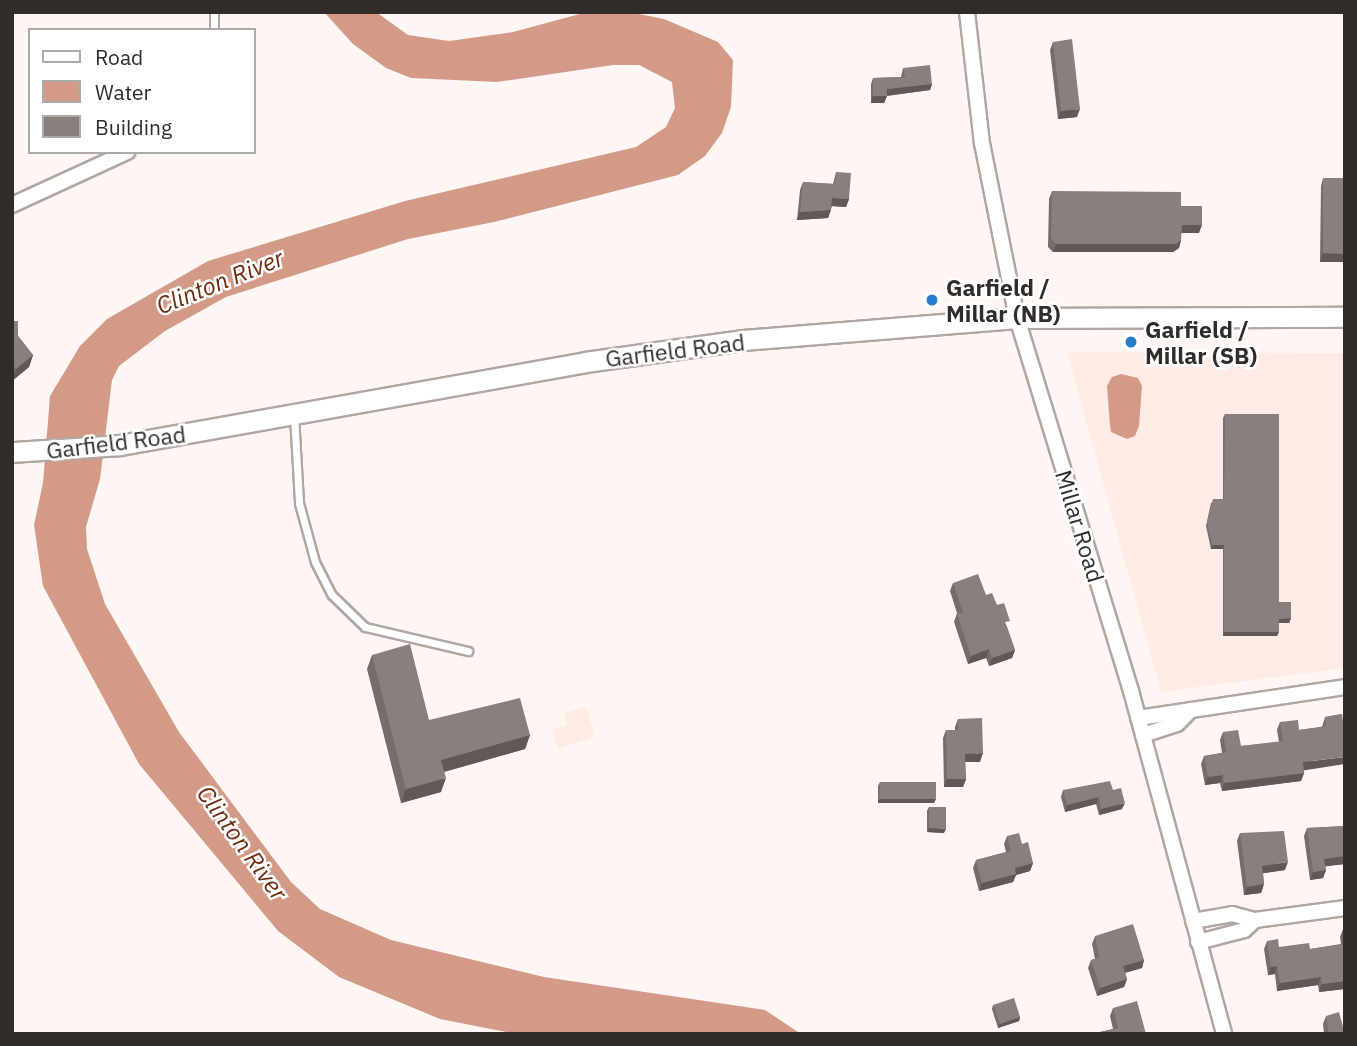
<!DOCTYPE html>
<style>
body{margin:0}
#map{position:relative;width:1357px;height:1046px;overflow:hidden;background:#fff6f3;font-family:"IBM Plex Sans",sans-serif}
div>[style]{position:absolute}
.built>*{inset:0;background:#ffebe5}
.water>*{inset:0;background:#d39b87}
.roads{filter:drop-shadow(2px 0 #b0a6a2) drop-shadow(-2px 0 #b0a6a2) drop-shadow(0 2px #b0a6a2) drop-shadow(0 -2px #b0a6a2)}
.service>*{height:7px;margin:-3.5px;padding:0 3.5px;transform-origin:3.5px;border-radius:3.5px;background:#fff}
.minor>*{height:14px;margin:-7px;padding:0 7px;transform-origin:7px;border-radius:7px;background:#fff}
.secondary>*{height:19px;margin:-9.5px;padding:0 9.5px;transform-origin:9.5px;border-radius:9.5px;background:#fff}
.wall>*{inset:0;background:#766d6b}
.shaded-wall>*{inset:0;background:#605957}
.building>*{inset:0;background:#897f7c}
.dots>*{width:19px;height:19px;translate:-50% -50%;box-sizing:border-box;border:4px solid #fff;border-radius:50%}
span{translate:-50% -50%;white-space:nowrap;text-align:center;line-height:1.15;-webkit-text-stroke:5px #fff;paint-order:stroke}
.poi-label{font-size:23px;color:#302c2a;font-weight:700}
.left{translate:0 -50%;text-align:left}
.street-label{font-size:23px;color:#302c2a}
.water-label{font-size:24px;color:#6d2a0e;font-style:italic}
.frame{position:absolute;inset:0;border:14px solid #302c2a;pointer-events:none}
.legend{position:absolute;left:28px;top:28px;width:228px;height:126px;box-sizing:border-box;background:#fff;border:2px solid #acabaa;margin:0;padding:9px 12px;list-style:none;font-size:21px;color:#302c2a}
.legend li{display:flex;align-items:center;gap:14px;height:35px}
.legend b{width:35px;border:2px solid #acabaa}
</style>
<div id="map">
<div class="built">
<div style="clip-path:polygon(1067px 352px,1345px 353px,1345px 668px,1161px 692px)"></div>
<div style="clip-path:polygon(586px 706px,595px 737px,558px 749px,552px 730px,567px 725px,564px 713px)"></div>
</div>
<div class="water">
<div style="clip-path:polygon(324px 12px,376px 12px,408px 35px,449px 41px,513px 32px,587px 12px,629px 12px,664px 19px,718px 42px,733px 60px,731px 107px,722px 133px,705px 156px,678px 175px,494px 222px,408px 239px,226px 297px,165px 331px,119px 366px,112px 380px,100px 479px,86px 527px,87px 549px,105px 604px,179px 732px,291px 882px,320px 909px,391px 940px,544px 977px,765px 1010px,801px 1034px,517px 1034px,440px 1019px,339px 977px,278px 931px,139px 764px,43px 586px,34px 525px,43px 483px,50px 396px,80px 346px,107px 319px,208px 261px,405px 201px,636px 147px,666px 127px,675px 108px,672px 82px,639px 65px,613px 65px,497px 82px,411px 78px,386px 68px,353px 44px)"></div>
<div style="clip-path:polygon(1121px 374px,1138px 378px,1142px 386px,1139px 426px,1135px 436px,1127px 439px,1111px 432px,1110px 425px,1107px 386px,1112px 377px)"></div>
</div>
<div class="roads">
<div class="service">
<div style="left:214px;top:29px;width:17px;rotate:-90deg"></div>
<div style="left:294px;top:415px;width:88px;rotate:86.7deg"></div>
<div style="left:299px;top:503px;width:61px;rotate:74.8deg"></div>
<div style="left:315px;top:562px;width:37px;rotate:63deg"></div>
<div style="left:332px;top:595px;width:46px;rotate:44.1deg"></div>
<div style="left:365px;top:627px;width:106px;rotate:13.1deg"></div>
</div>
<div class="minor">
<div style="left:967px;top:12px;width:132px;rotate:83.5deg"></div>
<div style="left:982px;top:143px;width:178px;rotate:78.7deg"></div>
<div style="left:1017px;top:318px;width:390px;rotate:73deg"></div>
<div style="left:1131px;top:691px;width:355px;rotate:74.8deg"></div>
<div style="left:12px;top:205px;width:127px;rotate:-24.7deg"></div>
<div style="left:1138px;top:718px;width:209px;rotate:-8.5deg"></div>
<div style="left:1143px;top:735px;width:36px;rotate:-18deg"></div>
<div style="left:1177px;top:724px;width:20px;rotate:-45deg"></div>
<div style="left:1193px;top:921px;width:40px;rotate:-10deg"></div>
<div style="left:1232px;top:914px;width:24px;rotate:15deg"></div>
<div style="left:1255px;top:920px;width:91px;rotate:-7.6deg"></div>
<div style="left:1198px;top:942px;width:48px;rotate:-14.6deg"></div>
<div style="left:1244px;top:930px;width:15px;rotate:-42deg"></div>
</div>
<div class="secondary">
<div style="left:12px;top:452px;width:108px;rotate:-3.7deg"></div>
<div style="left:120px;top:445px;width:472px;rotate:-10.1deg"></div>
<div style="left:585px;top:362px;width:160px;rotate:-7.9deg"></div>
<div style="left:743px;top:340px;width:275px;rotate:-4.6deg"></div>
<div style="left:1017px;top:318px;width:328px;rotate:-0.2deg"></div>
</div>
</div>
<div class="wall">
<div style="clip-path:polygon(1053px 42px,1077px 117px,1058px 119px,1050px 50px)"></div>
<div style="clip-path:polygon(903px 68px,932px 84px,930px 90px,887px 96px,884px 103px,871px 103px,871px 84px,873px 78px,901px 77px)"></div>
<div style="clip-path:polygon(836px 172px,849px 199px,846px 207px,832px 206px,828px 218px,797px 220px,800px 190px,803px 182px,833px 184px)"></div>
<div style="clip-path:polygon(1323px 178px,1345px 178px,1345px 262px,1320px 262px,1321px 186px)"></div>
<div style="clip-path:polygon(1052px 191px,1181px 206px,1199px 233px,1181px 233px,1181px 240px,1179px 248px,1173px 252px,1053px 252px,1048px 247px,1049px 199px)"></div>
<div style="clip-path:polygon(12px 321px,18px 336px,33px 355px,29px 367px,12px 381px)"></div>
<div style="clip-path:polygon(1345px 369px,1345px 522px,1343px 522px,1344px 372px)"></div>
<div style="clip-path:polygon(1225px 414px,1279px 602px,1291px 618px,1289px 623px,1279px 623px,1277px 636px,1223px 636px,1223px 549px,1211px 549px,1206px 526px,1211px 503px,1223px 499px,1223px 418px)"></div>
<div style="clip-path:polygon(953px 583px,986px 595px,997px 605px,1007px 627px,1015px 650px,1012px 658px,989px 666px,986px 658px,968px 664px,954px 622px,957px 613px,950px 591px)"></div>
<div style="clip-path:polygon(372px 655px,429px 720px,530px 735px,525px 749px,444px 772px,441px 792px,401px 803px,367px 669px)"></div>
<div style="clip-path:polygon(1342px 714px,1304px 770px,1304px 773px,1301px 781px,1222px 791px,1220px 783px,1205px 785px,1201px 764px,1204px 756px,1222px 753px,1220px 740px,1223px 732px,1241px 746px,1279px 742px,1277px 730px,1280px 722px,1299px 730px,1322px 727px,1325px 717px)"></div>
<div style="clip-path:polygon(958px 719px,980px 762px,965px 762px,966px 779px,963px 787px,944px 787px,943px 738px,946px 730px,955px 730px,955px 727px)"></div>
<div style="clip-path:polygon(880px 782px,934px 803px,878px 803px,878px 786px)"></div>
<div style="clip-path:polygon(1063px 790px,1113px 790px,1122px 809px,1099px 815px,1096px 804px,1065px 812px,1061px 797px)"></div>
<div style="clip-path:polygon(929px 807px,944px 833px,927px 832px,927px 811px)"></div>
<div style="clip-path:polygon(1345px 826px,1345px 864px,1325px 866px,1326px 870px,1323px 878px,1310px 880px,1304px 836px,1307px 828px)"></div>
<div style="clip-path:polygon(1240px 833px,1285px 870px,1263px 873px,1264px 884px,1261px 893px,1244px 895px,1237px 841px)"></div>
<div style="clip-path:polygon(1007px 836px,1022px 844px,1033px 863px,1030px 871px,1016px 875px,1013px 882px,979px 891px,973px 868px,976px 860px,1006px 852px,1004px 844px)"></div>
<div style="clip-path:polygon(1345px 928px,1345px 989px,1319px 992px,1318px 985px,1277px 991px,1275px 974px,1268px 975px,1264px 949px,1267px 941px,1279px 947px,1310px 949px,1341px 944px,1340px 937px,1343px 929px)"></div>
<div style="clip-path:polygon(1095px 936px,1144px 960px,1142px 968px,1125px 973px,1127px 979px,1124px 987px,1097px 996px,1088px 968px,1091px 960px,1095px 959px,1092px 944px)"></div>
<div style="clip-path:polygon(993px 1005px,1020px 1017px,1019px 1021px,998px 1028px,992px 1009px)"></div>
<div style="clip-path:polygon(1113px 1008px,1146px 1034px,1100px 1034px,1100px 1032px,1113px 1029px,1110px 1016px)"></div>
<div style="clip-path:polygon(1326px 1016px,1345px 1034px,1324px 1034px,1323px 1024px)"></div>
</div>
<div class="shaded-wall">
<div style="clip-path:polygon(932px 84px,930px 90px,884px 96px,887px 89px)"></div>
<div style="clip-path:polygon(873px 96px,887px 96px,884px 103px,871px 103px)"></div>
<div style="clip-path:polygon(1080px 109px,1077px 117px,1058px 119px,1061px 111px)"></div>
<div style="clip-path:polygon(832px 198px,849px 199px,846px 207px,830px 206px)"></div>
<div style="clip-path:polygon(831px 210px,828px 218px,797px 220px,800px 212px)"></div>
<div style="clip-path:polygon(1182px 225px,1202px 225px,1199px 233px,1179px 233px)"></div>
<div style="clip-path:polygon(1181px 240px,1179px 248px,1173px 252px,1053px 252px,1056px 244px)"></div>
<div style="clip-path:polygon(1323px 253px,1345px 254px,1345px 262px,1320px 262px)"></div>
<div style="clip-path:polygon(33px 355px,29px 367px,12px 381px,16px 369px)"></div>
<div style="clip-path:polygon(1212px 545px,1224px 545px,1223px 549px,1211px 549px)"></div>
<div style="clip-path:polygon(1291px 618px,1289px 623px,1277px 623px,1279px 619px)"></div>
<div style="clip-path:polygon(1224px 632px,1279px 632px,1277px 636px,1223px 636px)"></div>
<div style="clip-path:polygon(989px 649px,986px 658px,968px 664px,971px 656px)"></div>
<div style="clip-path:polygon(1015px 650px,1012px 658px,989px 666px,992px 658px)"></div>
<div style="clip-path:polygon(530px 735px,525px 749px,436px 774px,441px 760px)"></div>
<div style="clip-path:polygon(983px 753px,980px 762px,962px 762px,965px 754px)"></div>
<div style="clip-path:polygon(1345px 757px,1345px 764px,1300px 771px,1303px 762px)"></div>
<div style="clip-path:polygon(1304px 773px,1301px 781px,1222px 791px,1224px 783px)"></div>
<div style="clip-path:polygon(1223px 775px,1220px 783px,1205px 785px,1208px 777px)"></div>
<div style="clip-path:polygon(446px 778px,441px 792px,401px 803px,406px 789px)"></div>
<div style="clip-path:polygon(947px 779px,966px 779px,963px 787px,944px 787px)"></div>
<div style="clip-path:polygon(1099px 797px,1096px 804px,1065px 812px,1067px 805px)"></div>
<div style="clip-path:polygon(879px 799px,936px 799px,934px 803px,878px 803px)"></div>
<div style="clip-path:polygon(1125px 803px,1122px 809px,1099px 815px,1101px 809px)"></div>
<div style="clip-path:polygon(929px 828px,946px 829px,944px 833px,927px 832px)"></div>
<div style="clip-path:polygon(1345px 856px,1345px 864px,1321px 867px,1324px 859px)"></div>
<div style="clip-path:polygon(1288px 862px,1285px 870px,1259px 874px,1262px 866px)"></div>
<div style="clip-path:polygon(1033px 863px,1030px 871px,1016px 875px,1013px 882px,979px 891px,982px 883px,1015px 868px)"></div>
<div style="clip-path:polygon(1326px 870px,1323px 878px,1310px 880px,1313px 872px)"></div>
<div style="clip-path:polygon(1264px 884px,1261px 893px,1244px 895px,1247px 887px)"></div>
<div style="clip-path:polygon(1144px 960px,1142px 968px,1120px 974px,1123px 966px)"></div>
<div style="clip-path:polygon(1277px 966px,1275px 974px,1268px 975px,1271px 967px)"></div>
<div style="clip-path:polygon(1321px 977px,1318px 985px,1277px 991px,1280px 983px)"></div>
<div style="clip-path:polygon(1127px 979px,1124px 987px,1097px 996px,1100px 988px)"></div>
<div style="clip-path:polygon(1345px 981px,1345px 989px,1319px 992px,1322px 984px)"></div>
<div style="clip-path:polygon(1020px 1017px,1019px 1021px,998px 1028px,1000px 1024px)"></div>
</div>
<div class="building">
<div style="clip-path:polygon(1072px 39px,1080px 109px,1061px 111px,1053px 42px)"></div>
<div style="clip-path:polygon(930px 65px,932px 84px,887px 89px,887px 96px,873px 96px,873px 78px,905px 77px,903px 68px)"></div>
<div style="clip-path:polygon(836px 172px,851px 173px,849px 199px,832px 198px,831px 210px,800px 212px,803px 182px,835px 184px)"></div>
<div style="clip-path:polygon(1323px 178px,1345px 178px,1345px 254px,1323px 253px)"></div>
<div style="clip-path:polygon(1052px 191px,1181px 192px,1181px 206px,1202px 206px,1202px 225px,1182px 225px,1181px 240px,1176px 244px,1056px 244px,1051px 239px)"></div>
<div style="clip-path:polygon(12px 321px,18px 321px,18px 336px,33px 355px,16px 369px,12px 365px)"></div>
<div style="clip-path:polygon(1225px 414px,1279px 414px,1279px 602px,1291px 602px,1291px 618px,1279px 619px,1279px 632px,1224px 632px,1224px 545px,1212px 545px,1207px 522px,1213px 499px,1224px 499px)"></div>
<div style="clip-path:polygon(978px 574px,986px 595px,992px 593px,997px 605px,1004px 603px,1010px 621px,1005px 622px,1015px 650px,992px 658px,989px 649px,971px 656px,957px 614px,963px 612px,953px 583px)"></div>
<div style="clip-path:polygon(410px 644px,429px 720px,520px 698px,530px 735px,441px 760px,446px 778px,406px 789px,372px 655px)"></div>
<div style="clip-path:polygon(1342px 714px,1345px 735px,1345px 757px,1303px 762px,1304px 773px,1224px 783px,1223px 775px,1208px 777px,1204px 756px,1226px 752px,1223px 732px,1238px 730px,1241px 746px,1283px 741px,1280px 722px,1298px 720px,1299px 730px,1326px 726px,1325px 717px)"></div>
<div style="clip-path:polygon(982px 718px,983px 753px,965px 754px,966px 779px,947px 779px,946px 730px,958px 730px,958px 719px)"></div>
<div style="clip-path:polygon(1110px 781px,1113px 790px,1121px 788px,1125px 803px,1101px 809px,1099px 797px,1067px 805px,1063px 790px)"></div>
<div style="clip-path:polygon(880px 782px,936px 782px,936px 799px,879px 799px)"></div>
<div style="clip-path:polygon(929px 807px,946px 807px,946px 829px,929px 828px)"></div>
<div style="clip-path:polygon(1345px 826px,1345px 856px,1324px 859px,1326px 870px,1313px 872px,1307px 828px)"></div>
<div style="clip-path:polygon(1284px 831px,1288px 862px,1262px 866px,1264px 884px,1247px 887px,1240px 833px)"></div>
<div style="clip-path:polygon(1019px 833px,1022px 844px,1028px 842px,1033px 863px,1015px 868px,1016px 874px,982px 883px,976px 860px,1011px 851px,1007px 836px)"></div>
<div style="clip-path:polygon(1133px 924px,1144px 960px,1123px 966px,1127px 979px,1100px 988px,1091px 960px,1099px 958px,1095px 936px)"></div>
<div style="clip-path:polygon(1278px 939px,1279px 947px,1309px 943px,1310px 949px,1345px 944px,1345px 981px,1322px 984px,1321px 977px,1280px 983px,1277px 966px,1271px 967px,1267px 941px)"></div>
<div style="clip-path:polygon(1014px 998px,1020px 1017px,1000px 1024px,993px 1005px)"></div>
<div style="clip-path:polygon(1137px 1001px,1146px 1034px,1101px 1034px,1100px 1032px,1118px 1028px,1113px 1008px)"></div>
<div style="clip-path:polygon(1339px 1012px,1345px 1034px,1329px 1034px,1326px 1016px)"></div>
</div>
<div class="dots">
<div style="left:932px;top:300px;background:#277bca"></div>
<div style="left:1131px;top:342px;background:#277bca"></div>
</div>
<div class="poi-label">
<span class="left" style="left:946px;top:300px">Garfield /<br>Millar (NB)</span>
<span class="left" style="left:1145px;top:342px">Garfield /<br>Millar (SB)</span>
</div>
<div class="street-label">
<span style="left:675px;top:350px;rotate:-7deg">Garfield Road</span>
<span style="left:116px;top:442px;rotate:-7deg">Garfield Road</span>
<span style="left:1080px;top:526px;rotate:73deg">Millar Road</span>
</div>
<div class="water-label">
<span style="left:220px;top:282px;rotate:-22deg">Clinton River</span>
<span style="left:242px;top:843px;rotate:54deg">Clinton River</span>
</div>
<div class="frame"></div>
<ul class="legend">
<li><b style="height:9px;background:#fff"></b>Road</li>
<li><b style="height:19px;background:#d39b87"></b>Water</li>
<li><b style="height:19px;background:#897f7c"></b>Building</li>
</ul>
</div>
